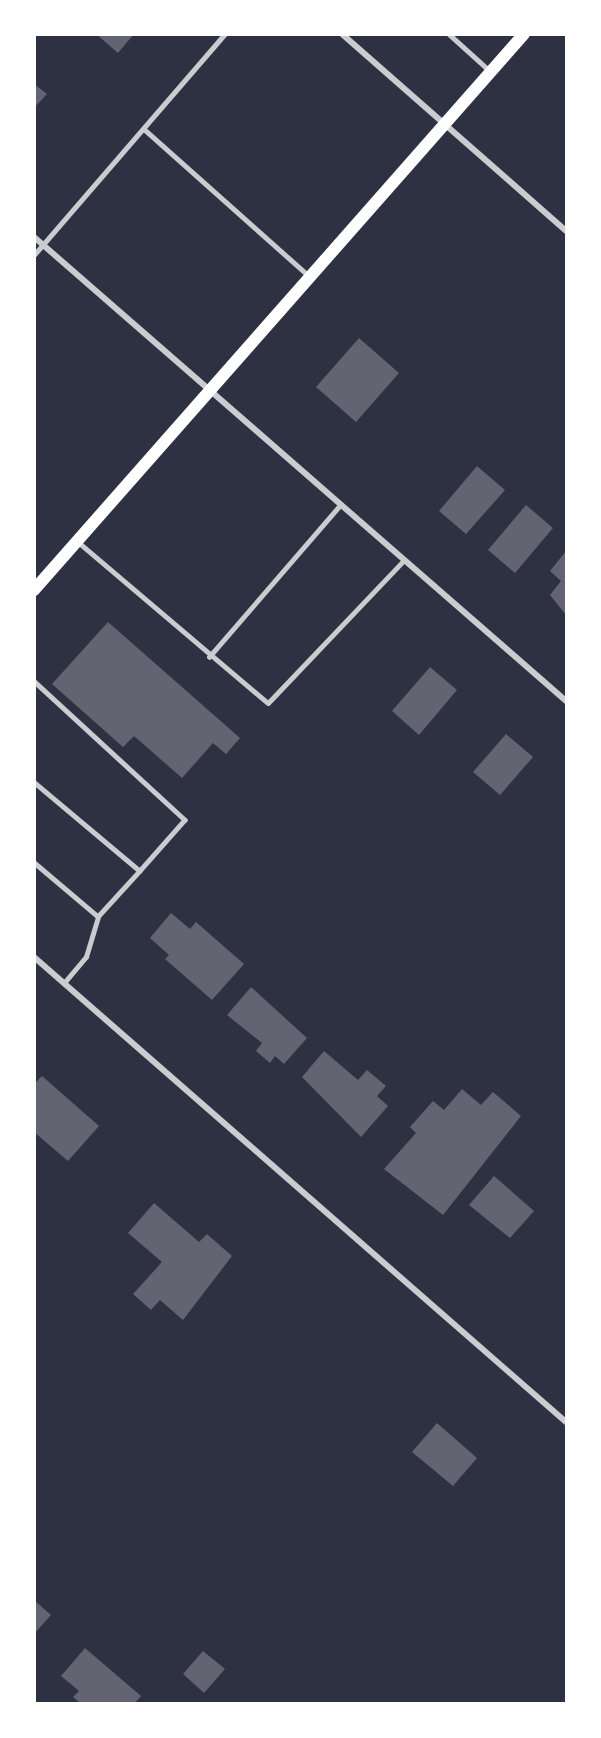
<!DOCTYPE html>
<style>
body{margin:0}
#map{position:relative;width:601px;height:1738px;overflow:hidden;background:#2d3142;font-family:Montserrat,sans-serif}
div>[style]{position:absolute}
.building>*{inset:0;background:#626471}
.service>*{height:4.5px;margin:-2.25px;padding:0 2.25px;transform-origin:2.25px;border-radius:2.25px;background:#caccd0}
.minor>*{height:6px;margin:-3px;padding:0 3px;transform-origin:3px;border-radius:3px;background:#caccd0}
.secondary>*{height:12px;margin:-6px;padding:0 6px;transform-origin:6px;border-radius:6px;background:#fff}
span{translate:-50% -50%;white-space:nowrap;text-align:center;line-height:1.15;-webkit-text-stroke:6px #fff;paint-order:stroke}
.frame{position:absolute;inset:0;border:36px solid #fff;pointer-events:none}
</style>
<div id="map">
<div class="building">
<div style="clip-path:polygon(96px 34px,134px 34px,118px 53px)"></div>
<div style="clip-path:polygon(34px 84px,47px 94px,34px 108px)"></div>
<div style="clip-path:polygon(359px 338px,399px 373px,356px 422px,316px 387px)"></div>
<div style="clip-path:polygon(477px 466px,505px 490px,466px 534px,439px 511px)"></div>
<div style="clip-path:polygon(526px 505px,553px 528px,515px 573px,488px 550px)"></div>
<div style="clip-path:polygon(566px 551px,566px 615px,550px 595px,561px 581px,550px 571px)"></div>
<div style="clip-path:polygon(108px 622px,240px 738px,226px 754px,213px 743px,182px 778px,134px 736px,123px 747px,52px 684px)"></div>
<div style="clip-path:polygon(430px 667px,457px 690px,419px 735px,392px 711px)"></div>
<div style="clip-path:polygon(506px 734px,533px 757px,500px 795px,473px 772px)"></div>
<div style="clip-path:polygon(171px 913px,190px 929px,196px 922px,244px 964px,212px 1000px,165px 959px,169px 955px,150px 938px)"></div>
<div style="clip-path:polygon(251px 987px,307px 1038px,284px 1064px,275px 1056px,270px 1063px,256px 1051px,262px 1043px,227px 1015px)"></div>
<div style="clip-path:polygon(324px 1051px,358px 1080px,367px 1070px,386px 1086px,377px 1096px,388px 1106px,361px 1137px,302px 1077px)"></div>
<div style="clip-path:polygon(42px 1076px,99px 1126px,68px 1161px,34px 1132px,34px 1084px)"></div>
<div style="clip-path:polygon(462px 1089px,481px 1105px,493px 1092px,521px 1116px,443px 1215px,384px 1169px,416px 1133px,410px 1127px,433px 1101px,444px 1110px)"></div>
<div style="clip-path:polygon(494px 1176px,534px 1211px,510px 1238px,469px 1205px)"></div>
<div style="clip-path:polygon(154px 1203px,199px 1242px,207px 1234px,232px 1256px,183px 1320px,160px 1300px,151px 1310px,133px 1294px,162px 1262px,128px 1233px)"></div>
<div style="clip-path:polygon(437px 1423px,477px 1458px,453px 1486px,412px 1452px)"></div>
<div style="clip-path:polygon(34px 1600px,51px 1615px,34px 1634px)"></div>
<div style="clip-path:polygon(85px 1648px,141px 1696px,134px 1704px,81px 1704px,73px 1697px,79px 1691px,61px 1676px)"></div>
<div style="clip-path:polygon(203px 1651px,225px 1669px,204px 1693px,183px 1674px)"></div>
</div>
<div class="service">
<div style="left:449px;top:34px;width:55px;rotate:42.1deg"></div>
<div style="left:144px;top:129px;width:222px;rotate:41.7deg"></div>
<div style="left:34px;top:255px;width:292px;rotate:-49.2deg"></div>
<div style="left:77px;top:541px;width:250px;rotate:40.3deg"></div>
<div style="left:268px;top:703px;width:197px;rotate:-46.4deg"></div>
<div style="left:209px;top:657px;width:201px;rotate:-49.2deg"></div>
<div style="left:34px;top:681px;width:205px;rotate:42.6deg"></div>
<div style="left:185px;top:820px;width:68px;rotate:131.4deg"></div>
<div style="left:34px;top:782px;width:138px;rotate:40deg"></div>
<div style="left:140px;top:871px;width:62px;rotate:132.4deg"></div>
<div style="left:98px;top:917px;width:84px;rotate:-139.8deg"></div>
<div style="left:64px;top:983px;width:34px;rotate:-50deg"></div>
<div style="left:86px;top:957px;width:42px;rotate:-73.3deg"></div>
</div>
<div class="minor">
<div style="left:342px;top:34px;width:298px;rotate:41.3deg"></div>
<div style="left:34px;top:237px;width:706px;rotate:41.09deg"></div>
<div style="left:34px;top:957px;width:707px;rotate:41.16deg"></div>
</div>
<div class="secondary">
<div style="left:34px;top:590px;width:741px;rotate:-48.61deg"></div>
</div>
<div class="frame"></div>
</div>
